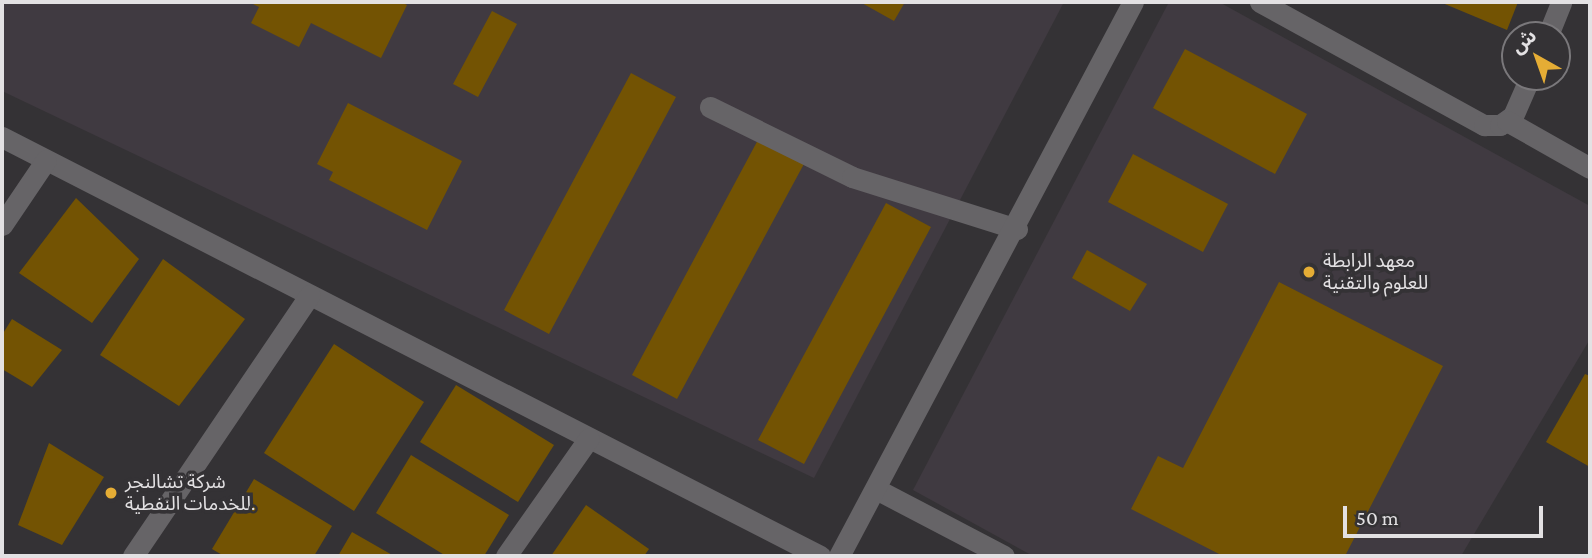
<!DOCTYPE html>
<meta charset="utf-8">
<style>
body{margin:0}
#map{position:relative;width:1592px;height:558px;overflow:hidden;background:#343235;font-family:"Crimson Pro","Noto Sans Arabic",serif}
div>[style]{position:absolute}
.built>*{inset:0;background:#403a41}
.building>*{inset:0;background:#735303}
.minor>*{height:21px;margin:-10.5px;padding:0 10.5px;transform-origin:10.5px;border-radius:10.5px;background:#666467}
.dots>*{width:19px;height:19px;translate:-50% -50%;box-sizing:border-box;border:4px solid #343235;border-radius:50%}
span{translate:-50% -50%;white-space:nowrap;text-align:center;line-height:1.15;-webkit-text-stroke:7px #343235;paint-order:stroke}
.poi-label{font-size:19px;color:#e3e1e3}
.left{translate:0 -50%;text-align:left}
.frame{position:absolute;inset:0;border:4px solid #e3e1e3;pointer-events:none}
.north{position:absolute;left:1501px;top:21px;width:70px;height:70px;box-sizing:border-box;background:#343235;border:2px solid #7a787b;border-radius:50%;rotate:320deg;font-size:19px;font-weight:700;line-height:28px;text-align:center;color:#e3e1e3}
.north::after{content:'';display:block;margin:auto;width:24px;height:32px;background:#e5ad35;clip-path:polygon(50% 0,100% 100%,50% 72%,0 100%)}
.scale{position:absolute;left:1343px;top:506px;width:200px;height:32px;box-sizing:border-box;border:4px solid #e3e1e3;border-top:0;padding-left:9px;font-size:21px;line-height:24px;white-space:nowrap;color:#e3e1e3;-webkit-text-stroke:5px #343235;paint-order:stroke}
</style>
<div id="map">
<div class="built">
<div style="clip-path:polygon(2px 2px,1064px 2px,814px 478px,2px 91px)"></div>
<div style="clip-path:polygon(1169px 2px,1219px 2px,1590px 206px,1590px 339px,1461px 556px,1033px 556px,913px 490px)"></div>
</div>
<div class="building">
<div style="clip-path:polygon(249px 2px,401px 2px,407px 5px,381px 58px,311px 23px,299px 47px,251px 23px,259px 7px)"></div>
<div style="clip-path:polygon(860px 2px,905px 2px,894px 21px)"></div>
<div style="clip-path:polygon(1440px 2px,1518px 2px,1507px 30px)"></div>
<div style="clip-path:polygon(492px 11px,517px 24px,478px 97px,453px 84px)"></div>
<div style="clip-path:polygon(1185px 49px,1307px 114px,1275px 174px,1153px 108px)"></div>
<div style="clip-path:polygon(631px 73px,676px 97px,549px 334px,504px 310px)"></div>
<div style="clip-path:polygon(348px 103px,462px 161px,427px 230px,329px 180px,333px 172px,317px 164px)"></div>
<div style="clip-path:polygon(759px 138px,805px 162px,677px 399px,632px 375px)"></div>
<div style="clip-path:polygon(1133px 154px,1228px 204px,1203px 252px,1108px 202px)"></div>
<div style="clip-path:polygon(76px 198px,139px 259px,92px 323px,19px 273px)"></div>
<div style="clip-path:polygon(886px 203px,931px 227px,804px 464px,758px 440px)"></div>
<div style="clip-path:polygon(1087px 250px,1147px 284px,1130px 311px,1072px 278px)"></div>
<div style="clip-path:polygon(163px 259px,245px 319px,179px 406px,100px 355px)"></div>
<div style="clip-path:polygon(1279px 282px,1443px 366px,1345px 556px,1223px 556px,1131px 509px,1158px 456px,1183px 468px)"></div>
<div style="clip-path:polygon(12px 319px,62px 350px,32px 387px,2px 369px,2px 335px)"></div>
<div style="clip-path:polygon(334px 344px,424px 402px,354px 511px,264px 453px)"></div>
<div style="clip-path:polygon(1585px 374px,1590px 376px,1590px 467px,1546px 442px)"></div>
<div style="clip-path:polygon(456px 385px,554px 445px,518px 502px,420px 442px)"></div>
<div style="clip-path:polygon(49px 443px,104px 477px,62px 545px,18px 525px)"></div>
<div style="clip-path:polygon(411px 455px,509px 515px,484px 556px,446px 556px,376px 513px)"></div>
<div style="clip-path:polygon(254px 479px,332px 526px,314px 556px,224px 556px,212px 549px)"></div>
<div style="clip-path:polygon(586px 505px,649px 549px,644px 556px,551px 556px)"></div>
<div style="clip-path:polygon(352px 532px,394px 556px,338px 556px)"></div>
</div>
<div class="minor">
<div style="left:1260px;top:2px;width:256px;rotate:28.8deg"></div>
<div style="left:1484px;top:125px;width:16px"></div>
<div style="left:1500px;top:125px;width:16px;rotate:-35deg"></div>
<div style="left:1513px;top:116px;width:43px;rotate:-66.4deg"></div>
<div style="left:1548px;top:35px;width:35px;rotate:-68deg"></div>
<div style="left:710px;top:107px;width:158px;rotate:26.2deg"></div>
<div style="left:852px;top:177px;width:173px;rotate:17.5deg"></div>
<div style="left:1507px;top:121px;width:95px;rotate:29.5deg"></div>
<div style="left:2px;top:137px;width:919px;rotate:27.12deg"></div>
<div style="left:2px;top:225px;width:78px;rotate:-55.9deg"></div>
<div style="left:876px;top:489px;width:144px;rotate:27.6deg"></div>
<div style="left:133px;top:556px;width:315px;rotate:-55.9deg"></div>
<div style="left:506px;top:556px;width:144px;rotate:-54.9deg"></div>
<div style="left:839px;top:556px;width:627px;rotate:-62.05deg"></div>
</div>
<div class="dots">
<div style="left:1309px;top:272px;background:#e5ad35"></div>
<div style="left:111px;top:493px;background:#e5ad35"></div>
</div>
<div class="poi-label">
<span class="left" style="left:1323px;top:272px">معهد الرابطة<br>للعلوم والتقنية</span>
<span class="left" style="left:125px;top:493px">شركة تشالنجر<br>للخدمات النفطية.</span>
</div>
<div class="frame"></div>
<div class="north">ش</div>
<div class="scale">50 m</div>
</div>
